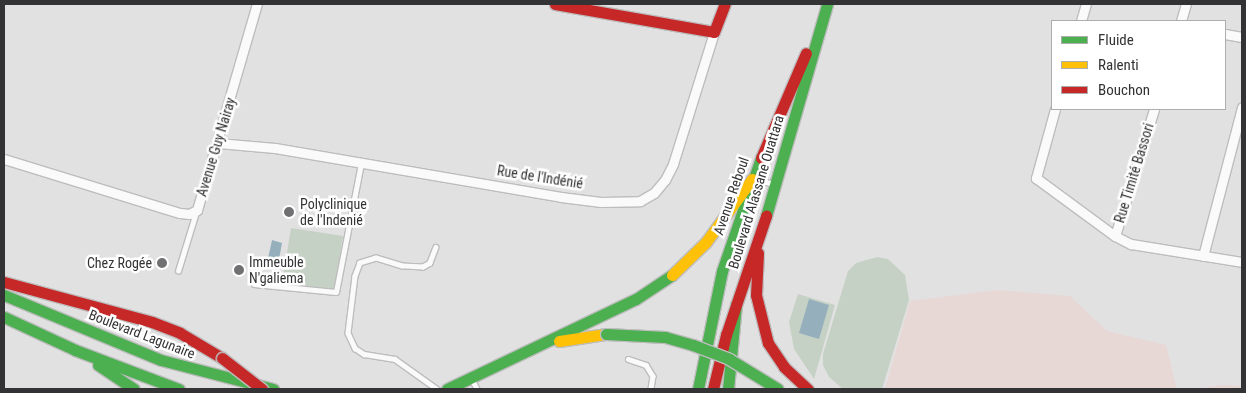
<!DOCTYPE html>
<meta charset="utf-8">
<style>
body{margin:0}
#map{position:relative;width:1246px;height:393px;overflow:hidden;background:#e2e1e2;font-family:"Roboto Condensed",sans-serif}
div>[style]{position:absolute}
.commercial>*{inset:0;background:#e7d8d6}
.green>*{inset:0;background:#c5d1c5}
.water>*{inset:0;background:#95b0bc}
.roads{filter:drop-shadow(1px 0 #bebdbe) drop-shadow(-1px 0 #bebdbe) drop-shadow(0 1px #bebdbe) drop-shadow(0 -1px #bebdbe)}
.lane>*{height:4.5px;margin:-2.25px;padding:0 2.25px;transform-origin:2.25px;border-radius:2.25px;background:#fbfafb}
.street>*{height:9px;margin:-4.5px;padding:0 4.5px;transform-origin:4.5px;border-radius:4.5px;background:#fbfafb}
.fast>*{height:11px;margin:-5.5px;padding:0 5.5px;transform-origin:5.5px;border-radius:5.5px;background:#4caf50}
.slow>*{height:11px;margin:-5.5px;padding:0 5.5px;transform-origin:5.5px;border-radius:5.5px;background:#ffc107}
.jam>*{height:11px;margin:-5.5px;padding:0 5.5px;transform-origin:5.5px;border-radius:5.5px;background:#c62828}
.bridges{filter:drop-shadow(1px 0 #bebdbe) drop-shadow(-1px 0 #bebdbe) drop-shadow(0 1px #bebdbe) drop-shadow(0 -1px #bebdbe)}
.fast-bridge>*{height:11px;margin:-5.5px;padding:0 5.5px;transform-origin:5.5px;border-radius:5.5px;background:#4caf50}
.jam-bridge>*{height:11px;margin:-5.5px;padding:0 5.5px;transform-origin:5.5px;border-radius:5.5px;background:#c62828}
.dots>*{width:14px;height:14px;translate:-50% -50%;box-sizing:border-box;border:2px solid #fff;border-radius:50%}
span{translate:-50% -50%;white-space:nowrap;text-align:center;line-height:1.15;-webkit-text-stroke:5px #fff;paint-order:stroke}
.street-label{font-size:14px;color:#333234}
.poi-label{font-size:14px;color:#333234}
.left{translate:0 -50%;text-align:left}
.right{translate:-100% -50%;text-align:right}
.frame{position:absolute;inset:0;border:5px solid #333234;pointer-events:none}
.legend{position:absolute;left:1051px;top:20px;width:175px;height:90px;box-sizing:border-box;background:#fff;border:1px solid #adadae;margin:0;padding:6px 9px;list-style:none;font-size:15px;color:#333234}
.legend li{display:flex;align-items:center;gap:10px;height:25px}
.legend b{width:25px;border:1px solid #adadae}
</style>
<div id="map">
<div class="commercial">
<div style="clip-path:polygon(998px 290px,1070px 296px,1107px 331px,1166px 345px,1177px 389px,885px 389px,910px 301px)"></div>
<div style="clip-path:polygon(1222px 385px,1242px 386px,1242px 389px,1195px 389px)"></div>
</div>
<div class="green">
<div style="clip-path:polygon(291px 228px,343px 236px,334px 292px,282px 283px)"></div>
<div style="clip-path:polygon(877px 257px,888px 259px,905px 275px,909px 300px,882px 389px,843px 389px,829px 377px,823px 365px,823px 354px,848px 271px,856px 263px)"></div>
<div style="clip-path:polygon(798px 294px,835px 305px,814px 379px,794px 349px,789px 322px)"></div>
</div>
<div class="water">
<div style="clip-path:polygon(272px 240px,282px 243px,278px 265px,267px 263px)"></div>
<div style="clip-path:polygon(809px 299px,829px 305px,819px 339px,799px 333px)"></div>
</div>
<div class="roads">
<div class="lane">
<div style="left:754px;top:179px;width:21px;rotate:14deg"></div>
<div style="left:436px;top:247px;width:17px;rotate:111deg"></div>
<div style="left:430px;top:263px;width:8px;rotate:150deg"></div>
<div style="left:423px;top:267px;width:21px;rotate:-177deg"></div>
<div style="left:402px;top:266px;width:27px;rotate:-163deg"></div>
<div style="left:376px;top:258px;width:17px;rotate:163deg"></div>
<div style="left:360px;top:263px;width:14px;rotate:111deg"></div>
<div style="left:355px;top:276px;width:57px;rotate:97deg"></div>
<div style="left:348px;top:333px;width:17px;rotate:65deg"></div>
<div style="left:355px;top:348px;width:11px;rotate:34deg"></div>
<div style="left:364px;top:354px;width:31px;rotate:9deg"></div>
<div style="left:395px;top:359px;width:52px;rotate:35.5deg"></div>
<div style="left:178px;top:271px;width:62px;rotate:-73deg"></div>
<div style="left:254px;top:284px;width:82px;rotate:5.6deg"></div>
<div style="left:336px;top:292px;width:131px;rotate:-79deg"></div>
<div style="left:628px;top:359px;width:19px;rotate:18deg"></div>
<div style="left:646px;top:365px;width:13px;rotate:58deg"></div>
<div style="left:653px;top:376px;width:13px;rotate:99deg"></div>
<div style="left:472px;top:379px;width:11px;rotate:63deg"></div>
</div>
<div class="street">
<div style="left:1081px;top:21px;width:18px;rotate:-74deg"></div>
<div style="left:1181px;top:21px;width:18px;rotate:-74deg"></div>
<div style="left:1225px;top:34px;width:17px;rotate:10deg"></div>
<div style="left:1055px;top:109px;width:72px;rotate:105.4deg"></div>
<div style="left:1036px;top:178px;width:98px;rotate:36.3deg"></div>
<div style="left:1115px;top:236px;width:18px;rotate:27deg"></div>
<div style="left:1131px;top:244px;width:112px;rotate:9.2deg"></div>
<div style="left:218px;top:143px;width:57px;rotate:5deg"></div>
<div style="left:275px;top:148px;width:290px;rotate:9.7deg"></div>
<div style="left:561px;top:197px;width:40px;rotate:7.1deg"></div>
<div style="left:601px;top:202px;width:39px;rotate:-1deg"></div>
<div style="left:640px;top:201px;width:16px;rotate:-30deg"></div>
<div style="left:654px;top:193px;width:17px;rotate:-50deg"></div>
<div style="left:665px;top:180px;width:18px;rotate:-63deg"></div>
<div style="left:673px;top:164px;width:138px;rotate:-72.7deg"></div>
<div style="left:4px;top:159px;width:184px;rotate:17.1deg"></div>
<div style="left:180px;top:213px;width:9px;rotate:6deg"></div>
<div style="left:189px;top:214px;width:9px;rotate:-27deg"></div>
<div style="left:197px;top:210px;width:215px;rotate:-73.8deg"></div>
<div style="left:1115px;top:236px;width:133px;rotate:-72.9deg"></div>
<div style="left:1203px;top:256px;width:154px;rotate:-75.3deg"></div>
</div>
<div class="fast">
<div style="left:766px;top:216px;width:221px;rotate:-73.9deg"></div>
<div style="left:4px;top:295px;width:170px;rotate:22.5deg"></div>
<div style="left:161px;top:360px;width:116px;rotate:14.5deg"></div>
<div style="left:4px;top:317px;width:78px;rotate:24.9deg"></div>
<div style="left:75px;top:350px;width:111px;rotate:20.6deg"></div>
<div style="left:98px;top:365px;width:43px;rotate:33.7deg"></div>
<div style="left:447px;top:389px;width:209px;rotate:-25.5deg"></div>
<div style="left:636px;top:299px;width:43px;rotate:-33.7deg"></div>
<div style="left:698px;top:389px;width:120px;rotate:-78.5deg"></div>
<div style="left:722px;top:271px;width:120px;rotate:-71deg"></div>
<div style="left:728px;top:389px;width:85px;rotate:-84.6deg"></div>
</div>
<div class="slow">
<div style="left:672px;top:275px;width:47px;rotate:-44.1deg"></div>
<div style="left:706px;top:242px;width:78px;rotate:-53.9deg"></div>
<div style="left:559px;top:341px;width:48px;rotate:-8.5deg"></div>
</div>
<div class="jam">
<div style="left:555px;top:4px;width:161px;rotate:10deg"></div>
<div style="left:714px;top:32px;width:30px;rotate:-69deg"></div>
<div style="left:761px;top:158px;width:114px;rotate:-66.8deg"></div>
<div style="left:758px;top:253px;width:42px;rotate:92.7deg"></div>
<div style="left:756px;top:295px;width:49px;rotate:76deg"></div>
<div style="left:768px;top:343px;width:29px;rotate:56deg"></div>
<div style="left:784px;top:367px;width:33px;rotate:43deg"></div>
<div style="left:4px;top:282px;width:153px;rotate:15.1deg"></div>
<div style="left:152px;top:322px;width:30px;rotate:21deg"></div>
<div style="left:180px;top:333px;width:49px;rotate:30.8deg"></div>
<div style="left:713px;top:389px;width:56px;rotate:-76.5deg"></div>
<div style="left:726px;top:335px;width:126px;rotate:-71.4deg"></div>
</div>
</div>
<div class="bridges">
<div class="fast-bridge">
<div style="left:606px;top:334px;width:59px;rotate:2.9deg"></div>
<div style="left:665px;top:337px;width:29px;rotate:16deg"></div>
<div style="left:693px;top:345px;width:39px;rotate:21deg"></div>
<div style="left:729px;top:359px;width:57px;rotate:31.5deg"></div>
</div>
<div class="jam-bridge">
<div style="left:222px;top:358px;width:51px;rotate:37.8deg"></div>
</div>
</div>
<div class="dots">
<div style="left:289px;top:212px;background:#706f71"></div>
<div style="left:162px;top:263px;background:#706f71"></div>
<div style="left:239px;top:270px;background:#706f71"></div>
</div>
<div class="street-label">
<span style="left:216px;top:147px;rotate:-73deg">Avenue Guy Nairay</span>
<span style="left:1134px;top:173px;rotate:-73deg">Rue Timité Bassori</span>
<span style="left:540px;top:177px;rotate:9deg">Rue de l'Indénié</span>
<span style="left:756px;top:192px;rotate:-73deg">Boulevard Alassane Ouattara</span>
<span style="left:731px;top:196px;rotate:-71deg">Avenue Reboul</span>
<span style="left:142px;top:334px;rotate:21deg">Boulevard Lagunaire</span>
</div>
<div class="poi-label">
<span class="left" style="left:300px;top:212px">Polyclinique<br>de l'Indenié</span>
<span class="left" style="left:249px;top:270px">Immeuble<br>N'galiema</span>
<span class="right" style="left:152px;top:263px">Chez Rogée</span>
</div>
<div class="frame"></div>
<ul class="legend">
<li><b style="height:6px;background:#4caf50"></b>Fluide</li>
<li><b style="height:6px;background:#ffc107"></b>Ralenti</li>
<li><b style="height:6px;background:#c62828"></b>Bouchon</li>
</ul>
</div>
